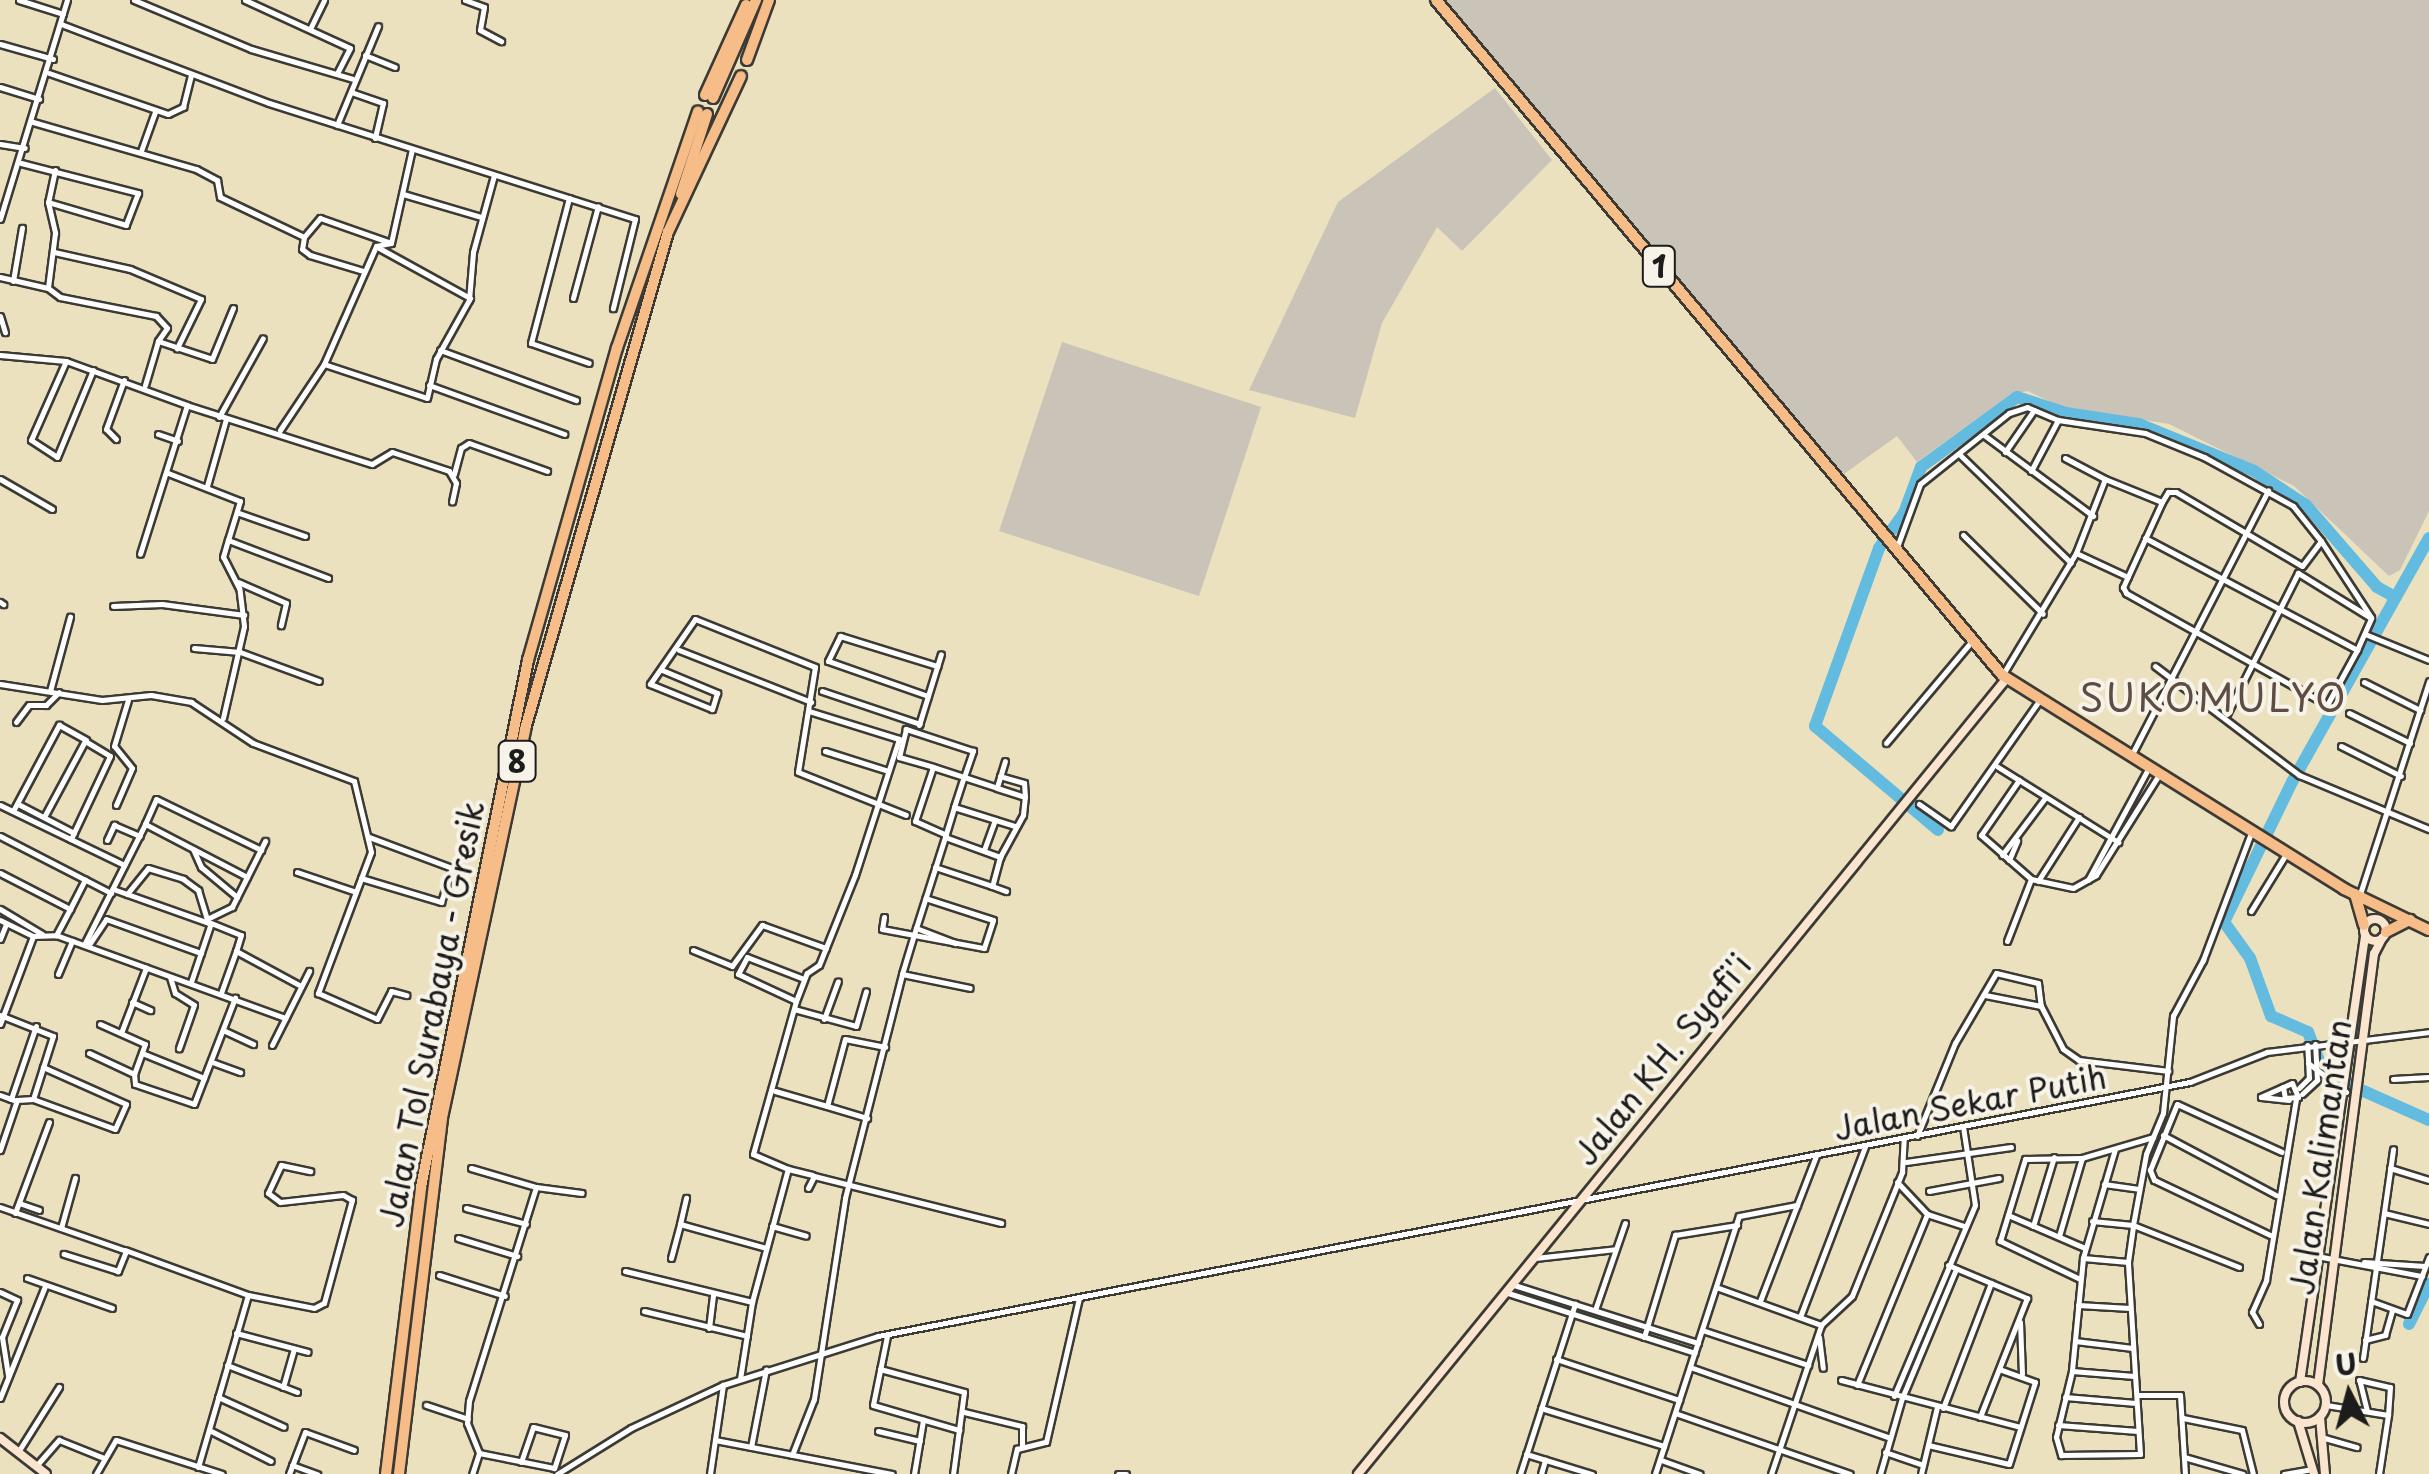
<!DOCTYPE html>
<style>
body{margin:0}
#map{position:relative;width:2429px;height:1474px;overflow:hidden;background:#ebe1bf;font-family:"Playpen Sans",sans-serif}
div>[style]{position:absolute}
.industrial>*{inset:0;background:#c9c3b8}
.river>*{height:12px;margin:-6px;padding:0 6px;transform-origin:6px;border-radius:6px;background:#63bbe0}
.roads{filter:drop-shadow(2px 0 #3b3a34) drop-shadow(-2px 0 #3b3a34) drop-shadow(0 2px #3b3a34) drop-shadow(0 -2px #3b3a34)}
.street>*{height:5px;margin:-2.5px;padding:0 2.5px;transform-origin:2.5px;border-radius:2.5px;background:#fff}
.secondary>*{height:8px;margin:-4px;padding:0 4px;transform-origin:4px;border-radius:4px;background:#fce5cf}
.secondary>.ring{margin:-4px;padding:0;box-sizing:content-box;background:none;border:8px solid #fce5cf;border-radius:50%}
.highway>*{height:10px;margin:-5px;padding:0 5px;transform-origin:5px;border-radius:5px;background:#f7bd88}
span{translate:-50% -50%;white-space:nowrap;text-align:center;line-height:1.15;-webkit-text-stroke:8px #f7f3e8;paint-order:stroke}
.shield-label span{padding:2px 8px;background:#f7f3e8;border:2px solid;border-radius:8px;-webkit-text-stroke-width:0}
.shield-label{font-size:30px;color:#1c1c1c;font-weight:700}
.street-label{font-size:32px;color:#1c1c1c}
.quarter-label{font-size:38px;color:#5d4d44;letter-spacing:2.5px}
.north{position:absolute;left:2299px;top:1344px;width:100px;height:100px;-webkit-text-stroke:8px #f7f3e8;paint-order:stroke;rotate:354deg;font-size:28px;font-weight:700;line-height:40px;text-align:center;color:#1c1c1c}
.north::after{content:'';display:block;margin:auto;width:35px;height:45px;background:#1c1c1c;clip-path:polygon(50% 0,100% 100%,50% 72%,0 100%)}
</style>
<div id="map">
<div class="industrial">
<div style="clip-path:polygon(1446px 0,2429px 0,2429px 511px,2400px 570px,2389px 576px,2294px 486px,2169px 424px,2059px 406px,2028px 391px,2011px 394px,1917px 462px,1897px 436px,1844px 474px,1709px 325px)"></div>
<div style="clip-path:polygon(1495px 88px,1552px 160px,1462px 251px,1437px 227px,1382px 323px,1355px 418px,1249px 390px,1338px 202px)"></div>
<div style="clip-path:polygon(1062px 342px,1261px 407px,1199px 596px,999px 531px)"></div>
</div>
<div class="river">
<div style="left:2429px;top:538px;width:280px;rotate:119.3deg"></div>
<div style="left:2292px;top:782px;width:156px;rotate:115.9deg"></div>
<div style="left:2224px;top:922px;width:44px;rotate:54.2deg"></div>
<div style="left:2250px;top:958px;width:62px;rotate:70.1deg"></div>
<div style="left:2271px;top:1016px;width:40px;rotate:23.4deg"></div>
<div style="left:2308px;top:1032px;width:34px;rotate:69deg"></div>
<div style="left:2320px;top:1064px;width:27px;rotate:39deg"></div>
<div style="left:2341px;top:1081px;width:96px;rotate:23.9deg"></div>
<div style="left:1938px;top:830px;width:161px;rotate:-139.8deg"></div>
<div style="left:1815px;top:726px;width:189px;rotate:-70.2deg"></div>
<div style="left:1879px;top:548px;width:43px;rotate:-54.5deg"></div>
<div style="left:1904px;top:513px;width:49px;rotate:-69.7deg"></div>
<div style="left:1921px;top:467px;width:119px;rotate:-36.1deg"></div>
<div style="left:2017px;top:397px;width:52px;rotate:18.1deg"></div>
<div style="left:2066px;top:413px;width:74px;rotate:8.6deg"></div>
<div style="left:2139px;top:424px;width:124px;rotate:22.2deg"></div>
<div style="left:2254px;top:471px;width:62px;rotate:33.2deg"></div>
<div style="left:2306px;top:505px;width:108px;rotate:49.1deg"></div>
<div style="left:2377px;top:587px;width:21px;rotate:29deg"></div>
<div style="left:2409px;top:1324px;width:45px;rotate:-63.4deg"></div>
</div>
<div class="roads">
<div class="street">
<div style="left:19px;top:0;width:46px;rotate:17.7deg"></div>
<div style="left:134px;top:0;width:127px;rotate:22.7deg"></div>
<div style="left:251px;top:49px;width:106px;rotate:16.4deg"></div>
<div style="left:245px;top:0;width:115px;rotate:24.6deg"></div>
<div style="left:350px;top:48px;width:28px;rotate:117deg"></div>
<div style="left:465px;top:0;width:20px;rotate:20deg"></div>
<div style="left:484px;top:7px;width:23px;rotate:100deg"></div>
<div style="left:480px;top:30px;width:24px;rotate:28deg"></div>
<div style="left:61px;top:24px;width:222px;rotate:20.8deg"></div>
<div style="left:269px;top:103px;width:384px;rotate:17.6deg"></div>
<div style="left:635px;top:219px;width:92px;rotate:103.9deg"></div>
<div style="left:310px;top:29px;width:32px;rotate:-64deg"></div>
<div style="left:0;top:44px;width:55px;rotate:15.8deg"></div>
<div style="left:365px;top:55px;width:32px;rotate:22deg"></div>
<div style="left:49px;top:73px;width:126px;rotate:19deg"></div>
<div style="left:168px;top:114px;width:17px;rotate:-25deg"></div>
<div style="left:183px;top:107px;width:32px;rotate:-76deg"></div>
<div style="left:0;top:87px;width:41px;rotate:17.1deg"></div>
<div style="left:351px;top:92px;width:34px;rotate:19deg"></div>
<div style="left:383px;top:103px;width:36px;rotate:103deg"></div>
<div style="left:33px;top:122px;width:170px;rotate:16.1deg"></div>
<div style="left:196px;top:169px;width:24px;rotate:28deg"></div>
<div style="left:217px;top:180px;width:17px;rotate:80deg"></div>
<div style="left:220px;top:197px;width:93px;rotate:25.5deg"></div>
<div style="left:304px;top:237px;width:25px;rotate:-50deg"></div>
<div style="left:320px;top:218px;width:75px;rotate:19.4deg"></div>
<div style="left:391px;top:243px;width:15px;rotate:169deg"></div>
<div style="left:337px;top:125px;width:107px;rotate:-67.5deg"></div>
<div style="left:0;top:144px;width:25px;rotate:9deg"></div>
<div style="left:141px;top:151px;width:41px;rotate:-70.3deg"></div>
<div style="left:21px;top:163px;width:121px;rotate:14.4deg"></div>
<div style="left:138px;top:193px;width:34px;rotate:111deg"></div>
<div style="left:126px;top:225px;width:81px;rotate:-163.6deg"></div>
<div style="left:55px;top:170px;width:33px;rotate:102deg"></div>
<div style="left:48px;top:202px;width:32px;rotate:77deg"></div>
<div style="left:55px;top:233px;width:55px;rotate:97.3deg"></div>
<div style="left:48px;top:288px;width:15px;rotate:37deg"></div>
<div style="left:60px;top:297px;width:98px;rotate:11.2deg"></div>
<div style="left:156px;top:316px;width:16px;rotate:47deg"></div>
<div style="left:167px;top:328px;width:16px;rotate:125deg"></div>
<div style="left:403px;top:194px;width:81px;rotate:16.4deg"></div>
<div style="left:569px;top:198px;width:150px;rotate:104.7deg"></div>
<div style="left:531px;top:343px;width:61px;rotate:19deg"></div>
<div style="left:0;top:219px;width:229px;rotate:-73deg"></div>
<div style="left:304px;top:237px;width:12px;rotate:99deg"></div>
<div style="left:302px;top:249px;width:10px;rotate:37deg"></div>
<div style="left:310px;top:255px;width:55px;rotate:16.8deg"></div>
<div style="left:391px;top:243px;width:96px;rotate:-77.4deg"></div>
<div style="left:379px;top:248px;width:104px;rotate:28.8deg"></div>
<div style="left:54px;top:252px;width:78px;rotate:12.6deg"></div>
<div style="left:130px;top:269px;width:77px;rotate:22.9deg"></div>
<div style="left:201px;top:299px;width:55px;rotate:116.1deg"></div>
<div style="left:0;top:277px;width:49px;rotate:12.9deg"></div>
<div style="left:13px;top:281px;width:54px;rotate:-80.4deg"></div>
<div style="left:573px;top:298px;width:95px;rotate:-74.8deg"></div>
<div style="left:0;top:316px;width:17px;rotate:73deg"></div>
<div style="left:440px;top:350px;width:145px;rotate:20.2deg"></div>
<div style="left:0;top:355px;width:66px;rotate:5.2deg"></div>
<div style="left:66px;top:361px;width:129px;rotate:20deg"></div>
<div style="left:187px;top:405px;width:156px;rotate:107.5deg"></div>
<div style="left:66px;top:361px;width:86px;rotate:113.9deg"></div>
<div style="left:31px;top:440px;width:31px;rotate:33deg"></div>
<div style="left:57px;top:457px;width:94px;rotate:-67.5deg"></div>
<div style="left:324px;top:364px;width:108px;rotate:18.3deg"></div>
<div style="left:427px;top:398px;width:40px;rotate:-77deg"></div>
<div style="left:436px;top:359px;width:68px;rotate:-60.8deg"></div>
<div style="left:469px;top:300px;width:48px;rotate:-85.2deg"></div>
<div style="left:473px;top:252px;width:80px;rotate:-74.7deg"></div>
<div style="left:145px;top:385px;width:46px;rotate:-73.5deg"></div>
<div style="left:158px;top:341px;width:57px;rotate:18.4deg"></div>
<div style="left:212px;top:359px;width:55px;rotate:-67.6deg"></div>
<div style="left:429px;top:385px;width:144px;rotate:19.9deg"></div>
<div style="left:189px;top:406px;width:192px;rotate:17.6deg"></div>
<div style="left:372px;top:464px;width:23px;rotate:-31deg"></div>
<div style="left:392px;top:452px;width:60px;rotate:18.4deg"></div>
<div style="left:449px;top:471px;width:14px;rotate:60deg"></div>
<div style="left:456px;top:483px;width:19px;rotate:102deg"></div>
<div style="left:219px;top:417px;width:90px;rotate:-60.9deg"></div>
<div style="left:280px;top:430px;width:79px;rotate:-56.3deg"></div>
<div style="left:324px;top:364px;width:129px;rotate:-66.2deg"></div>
<div style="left:158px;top:434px;width:21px;rotate:19deg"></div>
<div style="left:1984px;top:435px;width:136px;rotate:36.6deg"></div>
<div style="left:116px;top:439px;width:14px;rotate:-135deg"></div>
<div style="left:106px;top:429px;width:52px;rotate:-69.8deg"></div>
<div style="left:2005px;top:452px;width:51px;rotate:-55.4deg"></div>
<div style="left:1959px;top:454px;width:156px;rotate:44.2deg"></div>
<div style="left:2065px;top:458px;width:45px;rotate:27.7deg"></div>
<div style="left:2031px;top:471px;width:58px;rotate:-62.1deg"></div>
<div style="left:168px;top:473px;width:77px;rotate:21.3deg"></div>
<div style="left:240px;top:501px;width:41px;rotate:107.1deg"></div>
<div style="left:228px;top:540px;width:107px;rotate:20.8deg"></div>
<div style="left:454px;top:474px;width:27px;rotate:-75deg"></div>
<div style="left:461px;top:448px;width:9px;rotate:-32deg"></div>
<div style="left:469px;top:443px;width:83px;rotate:19.7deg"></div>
<div style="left:0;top:479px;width:60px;rotate:30deg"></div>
<div style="left:207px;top:486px;width:70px;rotate:-74.2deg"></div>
<div style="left:239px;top:513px;width:70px;rotate:19.2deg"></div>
<div style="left:1963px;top:535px;width:112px;rotate:44.6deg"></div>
<div style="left:2145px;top:538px;width:240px;rotate:27.8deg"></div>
<div style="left:2357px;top:650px;width:35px;rotate:-66deg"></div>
<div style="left:2371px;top:618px;width:86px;rotate:-148.3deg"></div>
<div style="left:2321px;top:541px;width:91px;rotate:56.7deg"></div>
<div style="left:1897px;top:547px;width:67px;rotate:-69.9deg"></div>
<div style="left:1920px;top:484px;width:114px;rotate:-38.6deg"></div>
<div style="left:2009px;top:413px;width:19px;rotate:-18deg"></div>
<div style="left:2027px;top:407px;width:34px;rotate:23deg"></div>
<div style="left:2058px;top:420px;width:88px;rotate:8.5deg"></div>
<div style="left:2145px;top:433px;width:64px;rotate:22.1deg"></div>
<div style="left:2204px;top:457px;width:102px;rotate:28.8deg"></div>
<div style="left:2293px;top:506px;width:45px;rotate:51.3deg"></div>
<div style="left:2321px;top:541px;width:31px;rotate:127deg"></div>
<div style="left:2302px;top:566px;width:146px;rotate:-149.6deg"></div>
<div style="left:2176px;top:492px;width:8px;rotate:180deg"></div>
<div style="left:2168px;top:492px;width:12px;rotate:121deg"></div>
<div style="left:2076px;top:553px;width:57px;rotate:24.8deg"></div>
<div style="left:238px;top:582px;width:52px;rotate:23.6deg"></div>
<div style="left:286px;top:603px;width:23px;rotate:103deg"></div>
<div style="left:0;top:602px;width:4px;rotate:34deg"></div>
<div style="left:113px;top:606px;width:49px;rotate:-2.3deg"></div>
<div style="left:162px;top:604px;width:83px;rotate:7.6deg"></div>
<div style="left:2365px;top:634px;width:69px;rotate:22.1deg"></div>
<div style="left:194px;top:648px;width:46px;rotate:5deg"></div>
<div style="left:240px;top:652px;width:84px;rotate:20.2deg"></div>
<div style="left:679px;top:650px;width:142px;rotate:21.5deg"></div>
<div style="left:2155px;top:666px;width:181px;rotate:37.1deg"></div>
<div style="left:2299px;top:775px;width:141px;rotate:22.6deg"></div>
<div style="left:662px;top:670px;width:60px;rotate:22.7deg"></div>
<div style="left:717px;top:693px;width:17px;rotate:107deg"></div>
<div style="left:712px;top:709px;width:67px;rotate:-158deg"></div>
<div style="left:650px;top:684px;width:79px;rotate:-55.3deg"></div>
<div style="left:695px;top:619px;width:129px;rotate:21.8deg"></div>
<div style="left:815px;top:667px;width:106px;rotate:99.2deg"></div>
<div style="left:798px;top:772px;width:116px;rotate:21.7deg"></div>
<div style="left:2003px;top:674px;width:141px;rotate:-58.9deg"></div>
<div style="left:2076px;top:553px;width:79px;rotate:-68.6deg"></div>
<div style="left:2105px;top:479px;width:61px;rotate:22deg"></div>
<div style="left:2162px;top:502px;width:94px;rotate:114.6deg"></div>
<div style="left:2123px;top:587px;width:7px;rotate:63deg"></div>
<div style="left:2126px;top:593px;width:230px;rotate:29.1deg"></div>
<div style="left:2327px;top:705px;width:63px;rotate:-61.4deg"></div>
<div style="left:2364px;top:682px;width:63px;rotate:26.6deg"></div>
<div style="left:0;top:684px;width:103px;rotate:8.9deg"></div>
<div style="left:102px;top:700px;width:49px;rotate:-5.8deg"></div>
<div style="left:151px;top:695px;width:41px;rotate:9.9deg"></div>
<div style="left:191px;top:702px;width:74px;rotate:33.5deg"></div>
<div style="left:253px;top:743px;width:108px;rotate:20.6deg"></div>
<div style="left:354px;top:781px;width:73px;rotate:76.5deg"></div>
<div style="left:371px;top:852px;width:151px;rotate:110.6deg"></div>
<div style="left:318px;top:993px;width:64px;rotate:23.8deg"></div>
<div style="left:377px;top:1019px;width:31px;rotate:-63deg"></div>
<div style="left:391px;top:991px;width:16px;rotate:15deg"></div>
<div style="left:50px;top:691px;width:77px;rotate:-74.9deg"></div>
<div style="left:822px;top:691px;width:103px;rotate:18.6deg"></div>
<div style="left:928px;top:696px;width:106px;rotate:-160.7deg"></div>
<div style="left:828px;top:661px;width:28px;rotate:-64deg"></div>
<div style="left:840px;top:636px;width:102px;rotate:17.2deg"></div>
<div style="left:2349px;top:713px;width:68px;rotate:26.2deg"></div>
<div style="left:2227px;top:714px;width:158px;rotate:-63.3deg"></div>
<div style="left:223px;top:718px;width:94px;rotate:-77.1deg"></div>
<div style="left:244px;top:626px;width:38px;rotate:-97deg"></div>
<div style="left:239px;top:588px;width:35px;rotate:-117deg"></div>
<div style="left:223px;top:557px;width:18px;rotate:-74deg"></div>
<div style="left:16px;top:722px;width:21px;rotate:-53deg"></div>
<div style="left:29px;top:705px;width:17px"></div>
<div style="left:46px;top:705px;width:18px;rotate:-45deg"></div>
<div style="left:919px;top:725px;width:74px;rotate:-72.8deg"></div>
<div style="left:1886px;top:743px;width:132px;rotate:-49.9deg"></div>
<div style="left:2341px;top:746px;width:67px;rotate:26.6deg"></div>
<div style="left:825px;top:751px;width:66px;rotate:17.6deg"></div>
<div style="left:2131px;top:756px;width:299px;rotate:-62.7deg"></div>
<div style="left:933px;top:767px;width:57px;rotate:108.4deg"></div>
<div style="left:915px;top:821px;width:34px;rotate:24deg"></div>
<div style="left:1998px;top:767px;width:142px;rotate:32deg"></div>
<div style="left:2019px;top:780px;width:67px;rotate:124.6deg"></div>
<div style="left:1981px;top:835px;width:67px;rotate:41.3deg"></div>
<div style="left:2031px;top:879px;width:43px;rotate:12.1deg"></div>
<div style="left:2073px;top:888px;width:26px;rotate:-29deg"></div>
<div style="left:2096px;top:875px;width:117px;rotate:-57.9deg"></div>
<div style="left:997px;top:787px;width:27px;rotate:-73deg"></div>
<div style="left:18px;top:804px;width:63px;rotate:27.4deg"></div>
<div style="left:1919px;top:804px;width:39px;rotate:35deg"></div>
<div style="left:1951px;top:826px;width:153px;rotate:-54.9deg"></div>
<div style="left:0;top:805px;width:138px;rotate:25.8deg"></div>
<div style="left:116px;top:805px;width:40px;rotate:-66.6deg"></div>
<div style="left:132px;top:768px;width:28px;rotate:-129deg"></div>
<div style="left:114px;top:746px;width:48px;rotate:-73.1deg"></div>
<div style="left:954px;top:807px;width:64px;rotate:17.3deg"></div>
<div style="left:13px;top:811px;width:98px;rotate:-61.9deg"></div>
<div style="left:59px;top:725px;width:31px;rotate:29deg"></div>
<div style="left:44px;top:817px;width:86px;rotate:-61.7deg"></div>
<div style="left:85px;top:741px;width:29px;rotate:31deg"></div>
<div style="left:110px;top:756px;width:92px;rotate:115.2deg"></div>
<div style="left:0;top:836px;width:125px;rotate:27.2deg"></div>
<div style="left:945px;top:837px;width:59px;rotate:20deg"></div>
<div style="left:1000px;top:857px;width:30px;rotate:105deg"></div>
<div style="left:992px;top:886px;width:15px;rotate:20deg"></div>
<div style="left:107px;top:840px;width:17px;rotate:-65deg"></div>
<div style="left:114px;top:825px;width:28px;rotate:23deg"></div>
<div style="left:193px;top:849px;width:20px;rotate:66deg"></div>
<div style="left:201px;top:867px;width:47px;rotate:39.8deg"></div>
<div style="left:984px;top:850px;width:32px;rotate:-70deg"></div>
<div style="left:2002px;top:855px;width:71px;rotate:-53deg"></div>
<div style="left:1000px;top:857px;width:48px;rotate:-61.3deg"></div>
<div style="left:1023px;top:815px;width:18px;rotate:-84deg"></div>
<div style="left:1025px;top:797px;width:14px;rotate:-94deg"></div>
<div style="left:1024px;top:783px;width:25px;rotate:-164deg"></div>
<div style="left:2009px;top:860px;width:21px;rotate:-67deg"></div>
<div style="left:935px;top:867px;width:60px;rotate:18.4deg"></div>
<div style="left:297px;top:872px;width:62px;rotate:18.7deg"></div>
<div style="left:0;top:873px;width:79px;rotate:27.2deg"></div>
<div style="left:70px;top:909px;width:33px;rotate:-63deg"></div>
<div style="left:247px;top:877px;width:115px;rotate:-152.5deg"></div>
<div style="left:145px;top:824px;width:27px;rotate:-66deg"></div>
<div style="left:156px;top:799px;width:117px;rotate:25.9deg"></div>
<div style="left:361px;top:878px;width:84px;rotate:16.7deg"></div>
<div style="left:441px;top:902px;width:36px;rotate:-72deg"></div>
<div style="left:452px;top:868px;width:89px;rotate:-159.5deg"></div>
<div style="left:2088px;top:880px;width:126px;rotate:-61.6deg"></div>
<div style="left:2038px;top:881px;width:76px;rotate:-57.4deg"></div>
<div style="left:113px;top:889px;width:102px;rotate:19.5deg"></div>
<div style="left:127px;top:894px;width:33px;rotate:-51deg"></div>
<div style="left:148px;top:868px;width:37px;rotate:17deg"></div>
<div style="left:183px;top:879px;width:19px;rotate:36deg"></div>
<div style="left:198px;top:890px;width:34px;rotate:73deg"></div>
<div style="left:2359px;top:897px;width:227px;rotate:-72deg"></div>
<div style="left:0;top:909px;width:49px;rotate:30.8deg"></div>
<div style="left:70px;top:909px;width:30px;rotate:118deg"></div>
<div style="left:56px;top:935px;width:244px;rotate:19.9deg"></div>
<div style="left:2251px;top:911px;width:67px;rotate:-58.4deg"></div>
<div style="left:884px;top:917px;width:12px;rotate:99deg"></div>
<div style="left:882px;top:929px;width:104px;rotate:10.6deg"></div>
<div style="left:984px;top:948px;width:29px;rotate:-72deg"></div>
<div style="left:993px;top:920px;width:71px;rotate:-162.1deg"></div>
<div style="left:207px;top:919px;width:28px;rotate:-26deg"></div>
<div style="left:232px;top:907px;width:74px;rotate:-63.4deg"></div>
<div style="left:0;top:920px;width:37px;rotate:26deg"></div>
<div style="left:33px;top:936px;width:23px;rotate:-2deg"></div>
<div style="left:916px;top:928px;width:42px;rotate:21deg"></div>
<div style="left:0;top:939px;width:16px;rotate:-68deg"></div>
<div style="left:2007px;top:941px;width:66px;rotate:-68.8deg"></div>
<div style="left:84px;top:945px;width:136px;rotate:-63.2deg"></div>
<div style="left:88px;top:946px;width:32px;rotate:-56deg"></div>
<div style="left:106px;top:919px;width:101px;rotate:19.7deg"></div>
<div style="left:693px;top:950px;width:42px;rotate:22.3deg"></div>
<div style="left:732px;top:966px;width:51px;rotate:-53.8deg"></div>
<div style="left:762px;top:925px;width:68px;rotate:19.8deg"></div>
<div style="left:58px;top:974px;width:36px;rotate:-67deg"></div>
<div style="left:902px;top:974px;width:69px;rotate:11.6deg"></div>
<div style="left:170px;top:977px;width:17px;rotate:73deg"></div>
<div style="left:175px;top:993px;width:22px;rotate:32deg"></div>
<div style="left:194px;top:1005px;width:46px;rotate:109.2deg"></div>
<div style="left:191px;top:982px;width:62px;rotate:-71.3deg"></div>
<div style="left:211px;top:923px;width:32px;rotate:22deg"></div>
<div style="left:241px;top:935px;width:17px;rotate:107deg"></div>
<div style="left:221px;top:993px;width:45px;rotate:-70.3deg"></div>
<div style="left:236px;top:951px;width:74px;rotate:28.3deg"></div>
<div style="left:1985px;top:995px;width:57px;rotate:11.1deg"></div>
<div style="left:796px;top:1001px;width:30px;rotate:-69deg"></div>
<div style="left:807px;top:973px;width:14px;rotate:-34deg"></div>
<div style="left:819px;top:965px;width:97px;rotate:-68.2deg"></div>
<div style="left:855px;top:875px;width:143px;rotate:-72.1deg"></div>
<div style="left:899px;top:739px;width:94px;rotate:-162.7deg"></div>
<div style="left:132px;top:1002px;width:20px;rotate:24deg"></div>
<div style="left:794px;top:1009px;width:64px;rotate:15.3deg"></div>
<div style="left:856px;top:1026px;width:36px;rotate:-74deg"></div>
<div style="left:0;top:1015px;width:57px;rotate:21.6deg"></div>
<div style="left:53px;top:1036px;width:66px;rotate:107.6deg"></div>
<div style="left:33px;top:1099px;width:16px;rotate:176deg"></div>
<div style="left:17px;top:1100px;width:53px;rotate:108.8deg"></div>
<div style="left:824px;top:1019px;width:40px;rotate:-69.8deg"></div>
<div style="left:0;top:1024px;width:94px;rotate:-69.4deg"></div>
<div style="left:100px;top:1024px;width:49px;rotate:24deg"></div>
<div style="left:145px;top:1044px;width:32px;rotate:110deg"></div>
<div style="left:225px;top:1031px;width:31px;rotate:25deg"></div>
<div style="left:121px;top:1033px;width:70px;rotate:-69deg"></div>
<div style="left:272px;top:1045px;width:83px;rotate:-63.4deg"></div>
<div style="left:89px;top:1053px;width:50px;rotate:25deg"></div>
<div style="left:134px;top:1074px;width:10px;rotate:84deg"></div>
<div style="left:135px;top:1084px;width:62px;rotate:18.7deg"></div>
<div style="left:194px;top:1104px;width:114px;rotate:-68.9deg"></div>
<div style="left:142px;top:1053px;width:67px;rotate:22deg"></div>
<div style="left:212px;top:1062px;width:30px;rotate:20deg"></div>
<div style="left:2308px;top:1063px;width:48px;rotate:37.3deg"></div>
<div style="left:2393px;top:1079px;width:36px;rotate:-3deg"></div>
<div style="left:2283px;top:1087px;width:11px;rotate:80deg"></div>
<div style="left:2285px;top:1098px;width:13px;rotate:-4deg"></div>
<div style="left:2298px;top:1097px;width:15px;rotate:-113deg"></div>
<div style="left:2292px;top:1083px;width:34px;rotate:156deg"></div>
<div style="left:2261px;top:1097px;width:28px;rotate:6deg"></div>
<div style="left:2299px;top:1088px;width:14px;rotate:-45deg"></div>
<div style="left:2309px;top:1078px;width:33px;rotate:-93deg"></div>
<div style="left:775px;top:1091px;width:54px;rotate:16.1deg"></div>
<div style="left:827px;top:1106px;width:69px;rotate:-75deg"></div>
<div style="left:845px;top:1039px;width:41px;rotate:11.3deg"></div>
<div style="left:2302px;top:1094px;width:21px;rotate:-43deg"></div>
<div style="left:2317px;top:1080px;width:36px;rotate:-93deg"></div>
<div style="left:0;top:1095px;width:15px;rotate:20deg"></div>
<div style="left:11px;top:1099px;width:77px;rotate:-71.1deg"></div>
<div style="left:33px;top:1099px;width:87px;rotate:20.1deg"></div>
<div style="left:115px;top:1129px;width:27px;rotate:-66deg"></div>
<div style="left:126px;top:1104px;width:91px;rotate:-156deg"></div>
<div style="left:827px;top:1106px;width:42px;rotate:16.7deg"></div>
<div style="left:2163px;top:1135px;width:128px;rotate:28deg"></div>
<div style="left:1917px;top:1136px;width:100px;rotate:-67.8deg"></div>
<div style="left:1955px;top:1043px;width:81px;rotate:-59.6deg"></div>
<div style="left:1996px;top:973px;width:43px;rotate:13.4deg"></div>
<div style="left:2038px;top:983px;width:23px;rotate:83deg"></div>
<div style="left:2041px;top:1006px;width:48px;rotate:62.9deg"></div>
<div style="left:2063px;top:1049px;width:19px;rotate:35deg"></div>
<div style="left:2079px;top:1060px;width:90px;rotate:7deg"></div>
<div style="left:2115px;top:1149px;width:114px;rotate:106.4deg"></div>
<div style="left:2083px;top:1258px;width:114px;rotate:95.6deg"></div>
<div style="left:2072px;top:1371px;width:68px;rotate:103.6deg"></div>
<div style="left:2056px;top:1437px;width:19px;rotate:74deg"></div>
<div style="left:2061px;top:1455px;width:79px;rotate:-0.7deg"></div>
<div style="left:2140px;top:1454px;width:192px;rotate:-93.6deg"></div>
<div style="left:2128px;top:1262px;width:37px;rotate:-82deg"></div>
<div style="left:2133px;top:1225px;width:72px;rotate:-79.6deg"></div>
<div style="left:2146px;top:1154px;width:44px;rotate:-67.5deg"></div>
<div style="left:2163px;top:1113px;width:98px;rotate:-84.1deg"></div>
<div style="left:2173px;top:1016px;width:64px;rotate:-61.8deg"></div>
<div style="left:2203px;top:960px;width:136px;rotate:-69.3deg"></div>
<div style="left:1906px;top:1162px;width:106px;rotate:-8.1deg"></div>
<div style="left:471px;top:1168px;width:68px;rotate:16.3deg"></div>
<div style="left:536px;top:1187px;width:224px;rotate:107.4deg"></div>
<div style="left:469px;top:1401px;width:22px;rotate:95deg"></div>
<div style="left:467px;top:1423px;width:32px;rotate:68deg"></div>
<div style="left:479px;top:1453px;width:22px;rotate:108deg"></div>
<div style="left:2390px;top:1168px;width:41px;rotate:17.1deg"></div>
<div style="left:788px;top:1169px;width:25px;rotate:14deg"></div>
<div style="left:1897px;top:1182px;width:44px;rotate:46.8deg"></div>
<div style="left:1927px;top:1214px;width:40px;rotate:18deg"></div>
<div style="left:2104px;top:1184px;width:35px;rotate:8deg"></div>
<div style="left:536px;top:1187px;width:46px;rotate:7.4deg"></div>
<div style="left:808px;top:1188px;width:13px;rotate:-63deg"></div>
<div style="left:814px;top:1176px;width:193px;rotate:14.1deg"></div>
<div style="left:1929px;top:1191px;width:71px;rotate:-10.5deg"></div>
<div style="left:19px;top:1203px;width:21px;rotate:19deg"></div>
<div style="left:0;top:1207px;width:133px;rotate:19.2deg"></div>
<div style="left:126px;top:1251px;width:22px;rotate:112deg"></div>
<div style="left:118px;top:1271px;width:57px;rotate:-162.5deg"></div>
<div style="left:466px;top:1208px;width:62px;rotate:14.9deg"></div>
<div style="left:15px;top:1213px;width:97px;rotate:-69.5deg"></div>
<div style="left:2384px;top:1213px;width:46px;rotate:13.7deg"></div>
<div style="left:2008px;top:1215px;width:84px;rotate:23.2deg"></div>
<div style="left:2092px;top:1221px;width:41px;rotate:5.6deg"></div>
<div style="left:2133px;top:1225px;width:114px;rotate:21.6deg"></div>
<div style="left:680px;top:1224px;width:27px;rotate:-77deg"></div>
<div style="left:772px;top:1226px;width:35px;rotate:16deg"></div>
<div style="left:2033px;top:1226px;width:72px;rotate:-73.1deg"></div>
<div style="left:61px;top:1228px;width:52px;rotate:-74.4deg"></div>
<div style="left:2270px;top:1235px;width:128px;rotate:-154.6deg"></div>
<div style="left:2154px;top:1180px;width:11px;rotate:-112deg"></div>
<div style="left:2150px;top:1170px;width:71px;rotate:-67.8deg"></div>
<div style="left:2177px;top:1104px;width:115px;rotate:24.6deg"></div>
<div style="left:2059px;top:1236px;width:81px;rotate:-73.6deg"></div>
<div style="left:458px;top:1238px;width:62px;rotate:17deg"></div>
<div style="left:125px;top:1250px;width:131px;rotate:20.1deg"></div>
<div style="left:2322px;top:1257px;width:102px;rotate:10.8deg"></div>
<div style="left:671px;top:1258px;width:35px;rotate:-75deg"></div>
<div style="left:680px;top:1224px;width:89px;rotate:15.6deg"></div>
<div style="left:1535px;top:1258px;width:81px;rotate:-6.3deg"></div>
<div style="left:2083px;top:1258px;width:45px;rotate:5.1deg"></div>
<div style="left:2364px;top:1262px;width:61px;rotate:3.8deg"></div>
<div style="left:1948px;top:1265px;width:86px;rotate:22.7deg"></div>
<div style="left:2027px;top:1298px;width:128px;rotate:111.6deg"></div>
<div style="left:625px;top:1271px;width:131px;rotate:13.7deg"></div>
<div style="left:439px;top:1275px;width:69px;rotate:17.7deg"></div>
<div style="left:27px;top:1278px;width:90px;rotate:19.4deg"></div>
<div style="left:2080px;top:1279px;width:89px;rotate:-154.6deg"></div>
<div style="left:2000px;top:1241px;width:86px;rotate:-73deg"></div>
<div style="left:2025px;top:1159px;width:57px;rotate:-1deg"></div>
<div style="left:2082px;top:1158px;width:74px;rotate:-16.5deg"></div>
<div style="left:1514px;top:1285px;width:193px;rotate:17.5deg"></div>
<div style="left:1716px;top:1287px;width:112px;rotate:19.9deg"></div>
<div style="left:0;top:1292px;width:19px;rotate:25deg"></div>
<div style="left:17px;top:1300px;width:40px;rotate:112deg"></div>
<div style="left:1508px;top:1293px;width:196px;rotate:17.8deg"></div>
<div style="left:1760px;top:1301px;width:155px;rotate:-68.9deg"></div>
<div style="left:2371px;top:1301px;width:38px;rotate:20deg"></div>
<div style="left:2407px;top:1314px;width:61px;rotate:-68.9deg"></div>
<div style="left:2078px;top:1305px;width:52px;rotate:3.3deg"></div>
<div style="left:1595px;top:1310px;width:92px;rotate:-71deg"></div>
<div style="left:644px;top:1311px;width:106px;rotate:13.6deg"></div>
<div style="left:1800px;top:1317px;width:182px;rotate:-69.1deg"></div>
<div style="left:2020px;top:1322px;width:52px;rotate:87.8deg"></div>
<div style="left:2259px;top:1324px;width:14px;rotate:-120deg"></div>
<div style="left:2252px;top:1312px;width:35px;rotate:-66deg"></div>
<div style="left:2266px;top:1280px;width:183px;rotate:-80.6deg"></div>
<div style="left:709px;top:1328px;width:35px;rotate:-83deg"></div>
<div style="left:1702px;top:1330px;width:112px;rotate:18.3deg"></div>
<div style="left:236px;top:1333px;width:74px;rotate:14.8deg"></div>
<div style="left:887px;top:1336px;width:70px;rotate:101.5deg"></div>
<div style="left:873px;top:1405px;width:90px;rotate:16.2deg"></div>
<div style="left:2px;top:1337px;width:39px;rotate:81deg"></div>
<div style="left:1644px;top:1337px;width:107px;rotate:-73.1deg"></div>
<div style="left:1675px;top:1235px;width:63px;rotate:-9.2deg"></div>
<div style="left:1819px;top:1337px;width:31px;rotate:83deg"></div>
<div style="left:2365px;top:1340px;width:21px;rotate:-14deg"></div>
<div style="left:2385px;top:1335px;width:26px;rotate:-74deg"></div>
<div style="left:2075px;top:1341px;width:58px;rotate:6.9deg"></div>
<div style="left:2363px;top:1358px;width:211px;rotate:-81.8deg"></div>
<div style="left:1556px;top:1359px;width:130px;rotate:18.4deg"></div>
<div style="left:227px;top:1365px;width:75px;rotate:21.1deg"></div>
<div style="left:1690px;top:1367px;width:210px;rotate:19.5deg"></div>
<div style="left:880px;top:1369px;width:87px;rotate:15.3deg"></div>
<div style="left:964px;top:1392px;width:83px;rotate:97.6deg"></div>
<div style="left:2072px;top:1371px;width:62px;rotate:4.6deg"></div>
<div style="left:740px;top:1379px;width:78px;rotate:-81.1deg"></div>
<div style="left:752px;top:1302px;width:138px;rotate:-74.9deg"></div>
<div style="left:788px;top:1169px;width:38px;rotate:-157deg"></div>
<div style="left:753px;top:1154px;width:159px;rotate:-74.3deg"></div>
<div style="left:796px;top:1001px;width:64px;rotate:-155deg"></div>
<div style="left:738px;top:974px;width:19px;rotate:-62deg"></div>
<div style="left:747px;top:957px;width:61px;rotate:21.1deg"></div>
<div style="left:1841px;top:1380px;width:185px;rotate:14.7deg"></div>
<div style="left:1857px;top:1385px;width:185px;rotate:-67.7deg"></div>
<div style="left:283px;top:1387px;width:40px;rotate:-74deg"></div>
<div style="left:2138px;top:1395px;width:42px"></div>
<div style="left:2180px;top:1395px;width:79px;rotate:86.4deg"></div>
<div style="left:1894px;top:1396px;width:207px;rotate:-67deg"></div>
<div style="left:1975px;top:1205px;width:79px;rotate:-98.7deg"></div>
<div style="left:218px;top:1397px;width:72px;rotate:24.4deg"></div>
<div style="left:2065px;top:1397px;width:71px;rotate:4.8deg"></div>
<div style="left:0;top:1398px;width:121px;rotate:-68.1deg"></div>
<div style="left:426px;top:1405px;width:44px;rotate:18.4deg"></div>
<div style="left:2326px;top:1405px;width:63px;rotate:9.2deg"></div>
<div style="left:2388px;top:1415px;width:60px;rotate:98.7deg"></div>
<div style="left:1541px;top:1408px;width:129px;rotate:17.2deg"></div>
<div style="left:1943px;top:1408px;width:134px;rotate:-69deg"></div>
<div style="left:2367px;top:1411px;width:32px;rotate:-104deg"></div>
<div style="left:2359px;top:1380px;width:32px;rotate:13deg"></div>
<div style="left:2390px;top:1387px;width:28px;rotate:94deg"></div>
<div style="left:964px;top:1412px;width:60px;rotate:13.6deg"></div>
<div style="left:1022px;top:1426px;width:21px;rotate:90deg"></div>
<div style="left:1675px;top:1413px;width:185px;rotate:19.2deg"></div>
<div style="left:2183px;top:1418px;width:60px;rotate:11.5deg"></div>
<div style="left:2242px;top:1430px;width:45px;rotate:76deg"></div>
<div style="left:2058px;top:1425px;width:80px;rotate:4.3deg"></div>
<div style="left:209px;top:1430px;width:69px;rotate:26.6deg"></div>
<div style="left:878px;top:1431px;width:43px;rotate:13.4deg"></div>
<div style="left:2321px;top:1437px;width:37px;rotate:16deg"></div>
<div style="left:715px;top:1440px;width:180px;rotate:10.9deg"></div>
<div style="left:1928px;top:1445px;width:83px;rotate:13.2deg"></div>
<div style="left:2009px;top:1464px;width:86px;rotate:-72.4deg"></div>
<div style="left:2035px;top:1382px;width:35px;rotate:-160deg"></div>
<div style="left:751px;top:1447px;width:79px;rotate:-79.1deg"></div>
<div style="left:18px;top:1452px;width:77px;rotate:-57.8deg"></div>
<div style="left:1885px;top:1452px;width:40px;rotate:18.9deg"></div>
<div style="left:479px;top:1453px;width:76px;rotate:11.3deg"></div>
<div style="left:1526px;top:1454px;width:69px;rotate:16.9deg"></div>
<div style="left:792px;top:1455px;width:60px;rotate:-68.6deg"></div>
<div style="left:814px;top:1399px;width:203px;rotate:-81.2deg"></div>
<div style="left:845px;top:1198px;width:231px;rotate:-75.7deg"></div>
<div style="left:902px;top:974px;width:48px;rotate:-73.1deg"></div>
<div style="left:916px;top:928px;width:96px;rotate:-72.3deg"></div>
<div style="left:945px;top:837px;width:31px;rotate:-73deg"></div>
<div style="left:954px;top:807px;width:32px;rotate:-72deg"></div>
<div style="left:964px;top:777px;width:28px;rotate:-71deg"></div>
<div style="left:973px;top:751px;width:71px;rotate:-161.8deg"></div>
<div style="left:906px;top:729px;width:29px;rotate:104deg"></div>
<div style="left:899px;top:757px;width:35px;rotate:16deg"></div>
<div style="left:933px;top:767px;width:33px;rotate:18deg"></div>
<div style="left:964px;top:777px;width:35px;rotate:18deg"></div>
<div style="left:997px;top:788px;width:29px;rotate:18deg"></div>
<div style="left:2184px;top:1457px;width:61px;rotate:16.1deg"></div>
<div style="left:1661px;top:1460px;width:41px;rotate:19.7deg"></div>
<div style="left:521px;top:1462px;width:37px;rotate:-71deg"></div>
<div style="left:533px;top:1427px;width:33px;rotate:14deg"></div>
<div style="left:565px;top:1435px;width:35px;rotate:108deg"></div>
<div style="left:292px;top:1465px;width:27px;rotate:20deg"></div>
<div style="left:36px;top:1466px;width:35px;rotate:-49deg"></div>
<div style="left:59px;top:1440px;width:48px;rotate:21.8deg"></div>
<div style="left:198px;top:1467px;width:179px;rotate:-73.8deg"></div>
<div style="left:248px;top:1295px;width:67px;rotate:11.1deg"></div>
<div style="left:314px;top:1308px;width:11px;rotate:-27deg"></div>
<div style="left:324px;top:1303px;width:107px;rotate:-74.8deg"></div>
<div style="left:352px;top:1200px;width:10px;rotate:-151deg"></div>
<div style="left:343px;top:1195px;width:63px;rotate:173.7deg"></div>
<div style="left:280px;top:1202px;width:15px;rotate:-143deg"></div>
<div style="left:268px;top:1193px;width:31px;rotate:-65deg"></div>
<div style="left:281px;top:1165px;width:30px;rotate:12deg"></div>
<div style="left:96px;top:1474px;width:39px;rotate:-60deg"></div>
<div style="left:116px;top:1440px;width:111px;rotate:17.8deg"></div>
<div style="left:289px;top:1474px;width:45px;rotate:-69.1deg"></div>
<div style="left:305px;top:1432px;width:52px;rotate:20.2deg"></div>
<div style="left:557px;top:1474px;width:87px;rotate:-31.9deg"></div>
<div style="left:631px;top:1428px;width:102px;rotate:-25.1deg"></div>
<div style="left:723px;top:1385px;width:163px;rotate:-17.5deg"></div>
<div style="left:878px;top:1336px;width:1336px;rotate:-10.96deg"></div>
<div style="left:2190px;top:1082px;width:83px;rotate:-21.3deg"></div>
<div style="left:2267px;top:1052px;width:163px;rotate:-7deg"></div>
<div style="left:710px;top:1474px;width:90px;rotate:-81.7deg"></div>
<div style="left:914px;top:1474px;width:55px;rotate:-80.5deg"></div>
<div style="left:1011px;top:1474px;width:26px;rotate:-77deg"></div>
<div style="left:1017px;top:1449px;width:30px;rotate:-14deg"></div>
<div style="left:1046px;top:1442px;width:148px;rotate:-77.1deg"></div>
<div style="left:1118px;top:1474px;width:8px"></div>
<div style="left:1520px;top:1474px;width:179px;rotate:-72.1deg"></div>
<div style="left:1541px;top:1474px;width:15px;rotate:-74deg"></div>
<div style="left:1655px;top:1474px;width:271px;rotate:-72deg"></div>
<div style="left:1739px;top:1216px;width:59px;rotate:-10.7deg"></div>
<div style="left:1771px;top:1474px;width:157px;rotate:-71.4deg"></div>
<div style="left:1821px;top:1325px;width:42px;rotate:-43.1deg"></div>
<div style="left:1852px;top:1296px;width:134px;rotate:-68deg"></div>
<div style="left:1902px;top:1172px;width:33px;rotate:-87deg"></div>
<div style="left:1880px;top:1474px;width:79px;rotate:-73.9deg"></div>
<div style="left:1902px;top:1398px;width:140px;rotate:-67.3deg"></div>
<div style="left:1921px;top:1474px;width:69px;rotate:-76.6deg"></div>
<div style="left:2284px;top:1474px;width:29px;rotate:-10deg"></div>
</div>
<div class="secondary">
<div class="ring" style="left:2364px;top:919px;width:14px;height:14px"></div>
<div class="ring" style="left:2284px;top:1381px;width:34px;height:34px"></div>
<div style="left:2300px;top:1382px;width:452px;rotate:-81.7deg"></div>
<div style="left:2318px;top:1385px;width:435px;rotate:-82.6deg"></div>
<div style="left:2374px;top:954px;width:18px;rotate:-63deg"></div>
<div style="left:2320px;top:1417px;width:57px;rotate:85deg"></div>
<div style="left:2298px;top:1421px;width:55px;rotate:73.2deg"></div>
<div style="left:0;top:1438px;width:58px;rotate:38deg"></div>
<div style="left:1358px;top:1474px;width:1027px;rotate:-50.81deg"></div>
</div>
<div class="highway">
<div style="left:1436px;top:0;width:881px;rotate:50.02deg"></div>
<div style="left:2002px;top:675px;width:403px;rotate:32deg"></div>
<div style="left:2344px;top:889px;width:94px;rotate:25.8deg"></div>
<div style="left:747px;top:60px;width:64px;rotate:-69.9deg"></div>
<div style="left:705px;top:95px;width:99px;rotate:-65.5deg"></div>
<div style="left:713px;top:98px;width:107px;rotate:-66.3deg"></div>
<div style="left:681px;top:194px;width:84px;rotate:-72deg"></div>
<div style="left:2355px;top:894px;width:32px;rotate:74deg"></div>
<div style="left:2386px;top:932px;width:27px;rotate:-27deg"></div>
<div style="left:386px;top:1474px;width:289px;rotate:-83deg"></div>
<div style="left:421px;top:1187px;width:538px;rotate:-78.52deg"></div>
<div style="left:528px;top:660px;width:324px;rotate:-74.1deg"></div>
<div style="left:617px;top:348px;width:250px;rotate:-71.1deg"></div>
<div style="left:399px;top:1474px;width:364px;rotate:-83.1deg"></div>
<div style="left:443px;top:1113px;width:393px;rotate:-77.9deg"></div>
<div style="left:525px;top:729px;width:517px;rotate:-73.95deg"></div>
<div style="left:668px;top:232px;width:172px;rotate:-64.9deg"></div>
</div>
</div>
<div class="shield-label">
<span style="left:1659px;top:266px">1</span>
<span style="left:517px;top:761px">8</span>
</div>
<div class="street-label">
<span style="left:431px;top:1014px;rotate:-79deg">Jalan Tol Surabaya - Gresik</span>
<span style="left:1662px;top:1059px;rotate:-51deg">Jalan KH. Syafi'i</span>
<span style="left:1970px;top:1102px;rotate:-11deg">Jalan Sekar Putih</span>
<span style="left:2320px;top:1157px;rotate:-82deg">Jalan Kalimantan</span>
</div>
<div class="quarter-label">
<span style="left:2214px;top:697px">SUKOMULYO</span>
</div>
<div class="north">U</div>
</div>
